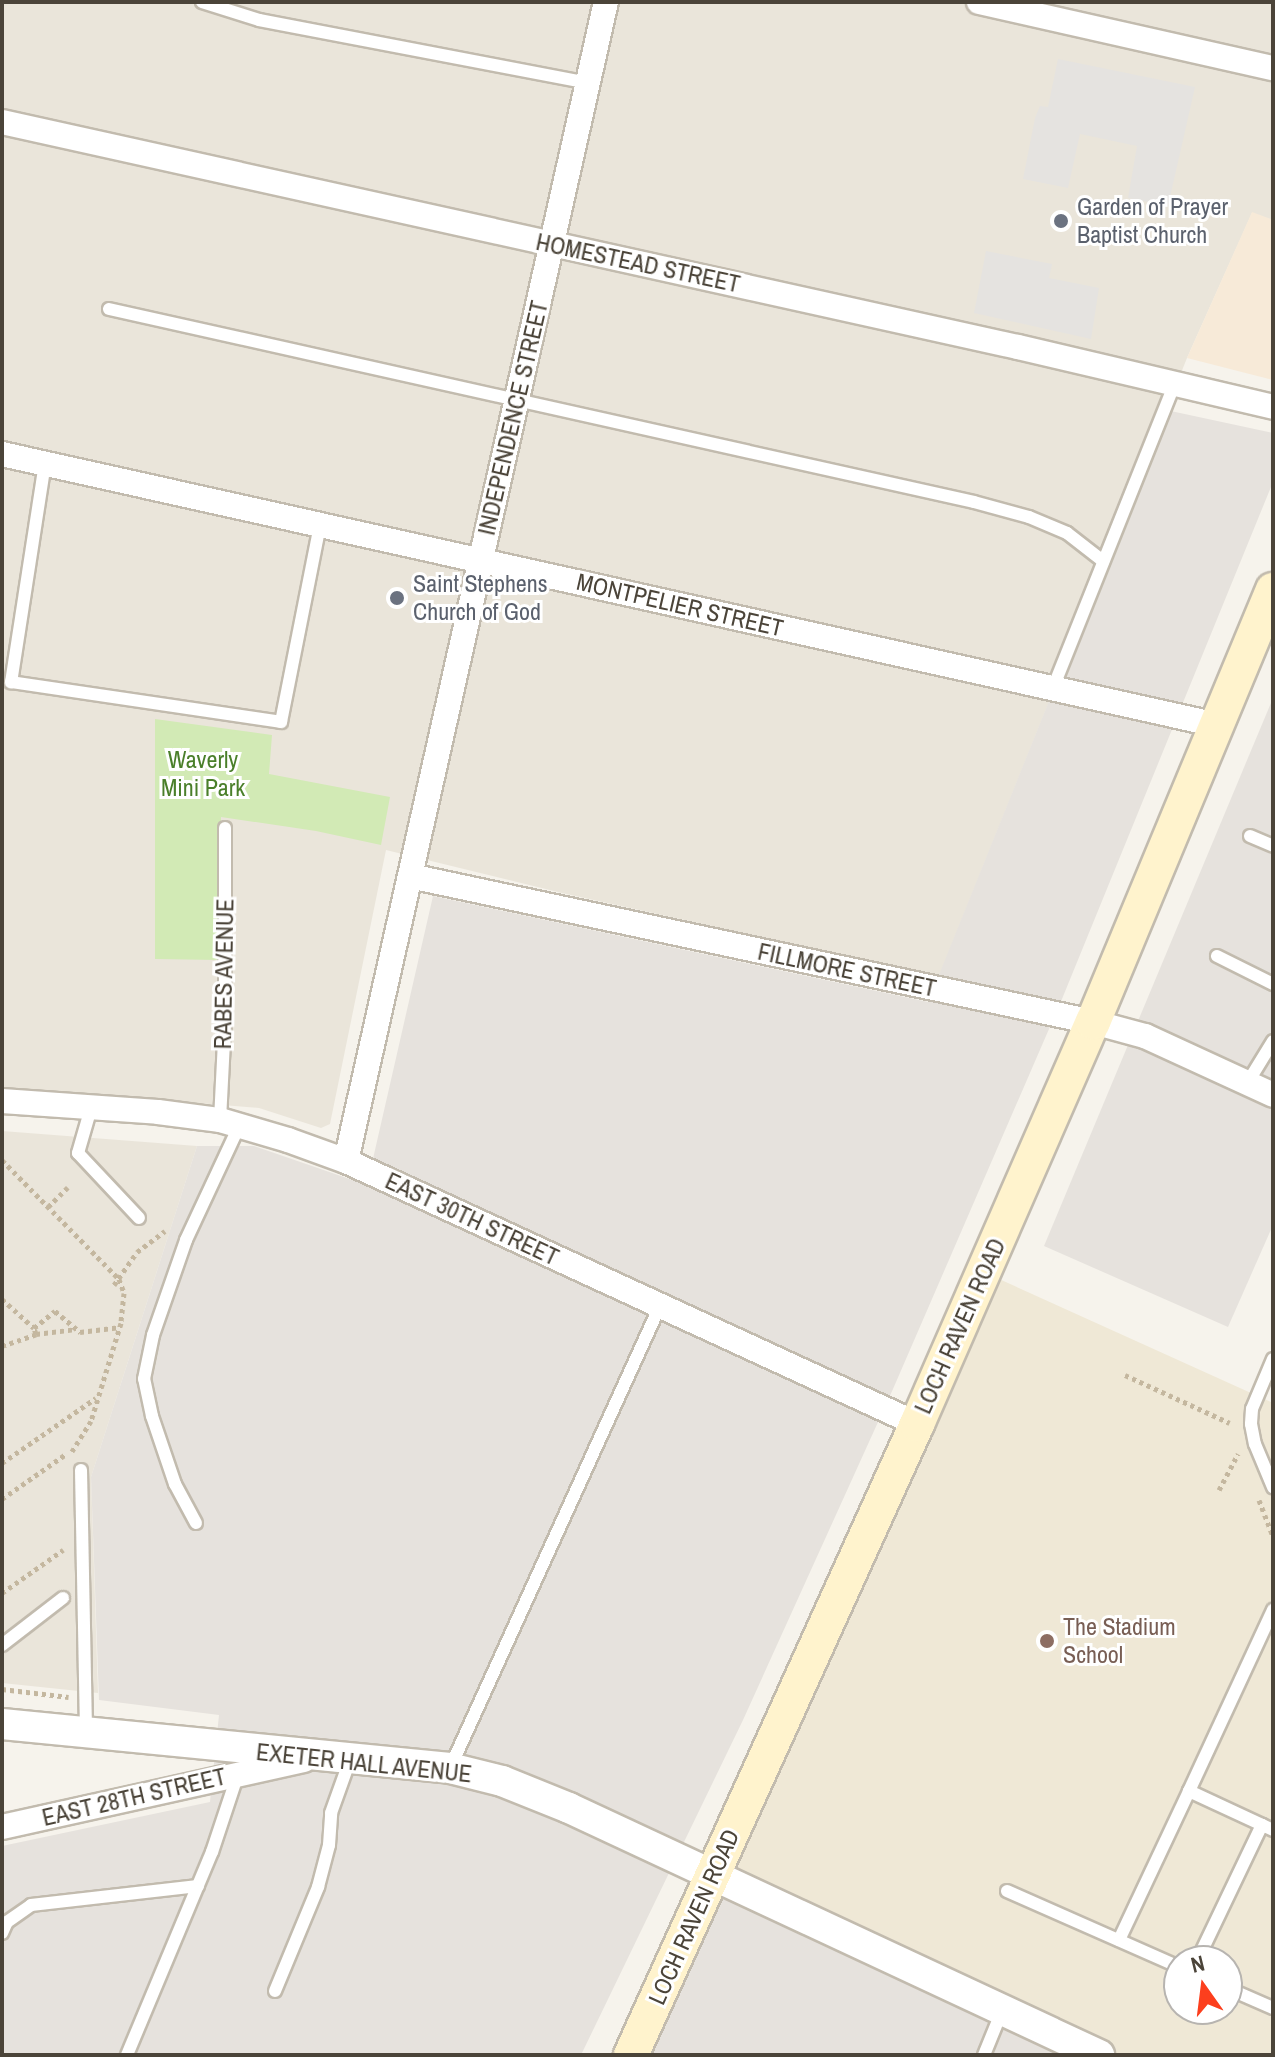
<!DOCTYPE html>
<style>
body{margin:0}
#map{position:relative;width:1275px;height:2057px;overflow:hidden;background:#f6f3ec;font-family:"Archivo Narrow",sans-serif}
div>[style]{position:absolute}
.residential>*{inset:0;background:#eae5da}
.commercial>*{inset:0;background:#f7ead8}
.industrial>*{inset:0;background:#e6e2dd}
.education>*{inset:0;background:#efe8d6}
.green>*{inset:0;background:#d2eab5}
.parking>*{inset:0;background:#e5e3e0}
.path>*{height:5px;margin-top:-2.5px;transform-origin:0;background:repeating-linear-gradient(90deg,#c4b79f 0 4px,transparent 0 8px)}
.roads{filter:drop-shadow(2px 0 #c2bbae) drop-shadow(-2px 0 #c2bbae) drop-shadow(0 2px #c2bbae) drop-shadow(0 -2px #c2bbae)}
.service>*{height:12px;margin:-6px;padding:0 6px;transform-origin:6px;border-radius:6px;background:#fff}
.minor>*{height:24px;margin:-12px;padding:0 12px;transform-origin:12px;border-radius:12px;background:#fff}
.tertiary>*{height:30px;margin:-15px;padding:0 15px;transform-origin:15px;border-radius:15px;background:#fff}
.secondary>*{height:34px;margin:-17px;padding:0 17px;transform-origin:17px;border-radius:17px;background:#fff3cd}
.dots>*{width:22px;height:22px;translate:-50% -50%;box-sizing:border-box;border:4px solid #fff;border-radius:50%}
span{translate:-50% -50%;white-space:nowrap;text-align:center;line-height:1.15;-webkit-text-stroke:6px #fff;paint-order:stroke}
.worship-label{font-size:24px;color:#5b616d}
.left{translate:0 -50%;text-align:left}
.street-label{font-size:24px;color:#4b4439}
.park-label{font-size:24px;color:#4a7f2a}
.education-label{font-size:24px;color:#785e54}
.frame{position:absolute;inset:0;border:4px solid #4b4439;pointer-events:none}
.north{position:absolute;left:1163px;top:1945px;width:80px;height:80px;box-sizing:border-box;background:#fff;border:2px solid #b7b4b0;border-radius:50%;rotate:346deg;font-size:22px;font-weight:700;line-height:32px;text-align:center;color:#4b4439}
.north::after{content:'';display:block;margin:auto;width:28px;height:36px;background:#fc3f1d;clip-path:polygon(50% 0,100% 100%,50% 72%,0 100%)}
</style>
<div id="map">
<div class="residential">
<div style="clip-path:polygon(2px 2px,1273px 2px,1273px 220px,1252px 213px,1187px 358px,939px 976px,562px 893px,386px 850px,330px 1124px,321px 1128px,259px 1108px,2px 1087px)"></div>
<div style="clip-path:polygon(2px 1131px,197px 1146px,91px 1477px,98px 1693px,2px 1683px)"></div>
</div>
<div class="commercial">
<div style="clip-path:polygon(1252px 212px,1273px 220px,1273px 380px,1187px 358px)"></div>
</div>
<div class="industrial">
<div style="clip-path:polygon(1166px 410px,1273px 433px,1273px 482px,1062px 999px,893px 1389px,743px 1720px,581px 2055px,2px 2055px,2px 1846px,210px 1802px,219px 1715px,99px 1700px,91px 1477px,197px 1146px,254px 1146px,367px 1185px,433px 896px,928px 1002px)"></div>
<div style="clip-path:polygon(1273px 698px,1273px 1225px,1228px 1327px,1044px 1246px)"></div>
<div style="clip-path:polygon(714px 1880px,1089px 2055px,641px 2055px)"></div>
</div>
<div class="education">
<div style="clip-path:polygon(evenodd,988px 1274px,1273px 1403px,1273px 2055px,1090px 2055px,714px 1880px,988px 1274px,1179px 1961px,1227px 1961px,1227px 2009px,1179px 2009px,1179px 1961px)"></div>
</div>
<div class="green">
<div style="clip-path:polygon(155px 719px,272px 735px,269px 774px,390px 797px,381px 845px,316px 831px,221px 817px,219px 960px,155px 959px)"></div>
</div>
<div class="parking">
<div style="clip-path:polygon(1058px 59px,1195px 87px,1168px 206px,1128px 198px,1137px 146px,1080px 134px,1068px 188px,1023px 179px,1035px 118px,1040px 106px,1048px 107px)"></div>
<div style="clip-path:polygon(986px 251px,1052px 264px,1049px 278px,1099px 288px,1091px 339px,974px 313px)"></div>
</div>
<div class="path">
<div style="left:2px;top:1160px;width:167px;rotate:45.5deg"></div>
<div style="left:119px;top:1279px;width:15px;rotate:70deg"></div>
<div style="left:124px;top:1293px;width:30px;rotate:96deg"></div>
<div style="left:121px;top:1323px;width:102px;rotate:107deg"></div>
<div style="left:91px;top:1421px;width:36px;rotate:122deg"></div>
<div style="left:48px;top:1207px;width:28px;rotate:-45deg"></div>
<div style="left:114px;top:1285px;width:40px;rotate:-55.1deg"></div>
<div style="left:137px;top:1252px;width:35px;rotate:-37deg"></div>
<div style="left:2px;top:1299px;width:43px;rotate:42.2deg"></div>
<div style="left:36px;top:1334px;width:38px;rotate:-7deg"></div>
<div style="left:2px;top:1346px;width:36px;rotate:-19deg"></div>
<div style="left:36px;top:1334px;width:6px;rotate:-108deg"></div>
<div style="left:34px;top:1328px;width:27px;rotate:-39deg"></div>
<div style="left:55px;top:1311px;width:33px;rotate:40deg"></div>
<div style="left:80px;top:1332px;width:39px;rotate:-7deg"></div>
<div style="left:1125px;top:1375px;width:115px;rotate:24.6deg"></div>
<div style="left:2px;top:1463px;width:114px;rotate:-34.7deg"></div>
<div style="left:1219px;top:1490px;width:41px;rotate:-62.2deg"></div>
<div style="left:2px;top:1499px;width:78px;rotate:-35.1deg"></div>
<div style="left:1259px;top:1500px;width:40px;rotate:69deg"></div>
<div style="left:2px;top:1593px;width:75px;rotate:-35.2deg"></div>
<div style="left:2px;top:1689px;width:67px;rotate:6.8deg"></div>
</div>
<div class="roads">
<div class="service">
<div style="left:202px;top:2px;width:60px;rotate:17.5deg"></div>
<div style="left:259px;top:20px;width:335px;rotate:10.8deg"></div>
<div style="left:109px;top:309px;width:886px;rotate:12.58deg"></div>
<div style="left:974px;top:502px;width:57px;rotate:15.3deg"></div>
<div style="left:1029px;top:517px;width:41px;rotate:22.8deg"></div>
<div style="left:1067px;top:533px;width:46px;rotate:37.9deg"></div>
<div style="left:45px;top:463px;width:222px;rotate:98.8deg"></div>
<div style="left:11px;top:682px;width:273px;rotate:8.4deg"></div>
<div style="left:281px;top:722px;width:201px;rotate:-78.8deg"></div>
<div style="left:1053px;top:688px;width:328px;rotate:-68.2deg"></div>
<div style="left:1250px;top:836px;width:25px;rotate:23deg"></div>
<div style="left:1217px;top:956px;width:63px;rotate:26.6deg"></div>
<div style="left:1248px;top:1082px;width:48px;rotate:-58.6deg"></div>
<div style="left:91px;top:1108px;width:47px;rotate:106.1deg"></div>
<div style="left:78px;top:1153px;width:89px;rotate:46.8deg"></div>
<div style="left:220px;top:1120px;width:98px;rotate:-87.1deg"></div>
<div style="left:225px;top:1022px;width:194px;rotate:-90deg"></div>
<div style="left:1273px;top:1359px;width:54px;rotate:112.8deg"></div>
<div style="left:1252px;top:1409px;width:15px;rotate:94deg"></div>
<div style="left:1251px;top:1424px;width:20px;rotate:79deg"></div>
<div style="left:1255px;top:1444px;width:47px;rotate:67.3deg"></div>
<div style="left:81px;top:1470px;width:260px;rotate:88.9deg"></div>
<div style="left:196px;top:1523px;width:44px;rotate:-118.3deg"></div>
<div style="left:175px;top:1484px;width:72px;rotate:-108.7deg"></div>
<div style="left:152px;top:1416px;width:38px;rotate:-102deg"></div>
<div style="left:144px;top:1379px;width:45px;rotate:-78.4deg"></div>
<div style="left:153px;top:1335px;width:101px;rotate:-70.8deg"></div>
<div style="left:186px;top:1240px;width:128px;rotate:-65deg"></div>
<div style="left:2px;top:1645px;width:77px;rotate:-37.6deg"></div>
<div style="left:450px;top:1768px;width:507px;rotate:-65.56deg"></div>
<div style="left:1189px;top:1791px;width:200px;rotate:-65.1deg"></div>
<div style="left:1007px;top:1891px;width:188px;rotate:23.8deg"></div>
<div style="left:2px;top:1933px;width:12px;rotate:-66deg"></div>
<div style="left:7px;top:1922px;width:29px;rotate:-35deg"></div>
<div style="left:31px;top:1905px;width:168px;rotate:-6.5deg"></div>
<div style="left:1119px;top:1940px;width:165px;rotate:-64.8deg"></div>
<div style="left:1189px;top:1791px;width:93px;rotate:24.9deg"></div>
<div style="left:1197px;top:1961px;width:151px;rotate:-64.5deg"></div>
<div style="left:1227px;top:1988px;width:50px;rotate:23.5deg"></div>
<div style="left:275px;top:1991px;width:113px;rotate:-67.5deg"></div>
<div style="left:318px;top:1887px;width:43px;rotate:-75.3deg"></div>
<div style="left:329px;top:1845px;width:32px;rotate:-86deg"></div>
<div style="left:331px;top:1813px;width:56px;rotate:-70.3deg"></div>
<div style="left:127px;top:2055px;width:220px;rotate:-67.3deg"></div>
<div style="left:212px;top:1852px;width:82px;rotate:-71.6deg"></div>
<div style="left:984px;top:2055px;width:48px;rotate:-67.8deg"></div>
</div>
<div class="minor">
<div style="left:979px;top:2px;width:301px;rotate:12.7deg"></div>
<div style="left:2px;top:122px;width:1041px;rotate:12.49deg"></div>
<div style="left:1018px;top:347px;width:262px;rotate:13.2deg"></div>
<div style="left:2px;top:454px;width:1245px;rotate:12.57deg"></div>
<div style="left:410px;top:876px;width:698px;rotate:12.07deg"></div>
<div style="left:1093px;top:1022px;width:54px;rotate:15.1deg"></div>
<div style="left:1145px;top:1036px;width:141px;rotate:24.7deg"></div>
<div style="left:2px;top:1101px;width:156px;rotate:4deg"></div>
<div style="left:158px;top:1112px;width:63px;rotate:7.4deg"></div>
<div style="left:220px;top:1120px;width:71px;rotate:16.4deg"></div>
<div style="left:288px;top:1140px;width:62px;rotate:19.9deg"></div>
<div style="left:346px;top:1161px;width:629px;rotate:24.73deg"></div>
<div style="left:346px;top:1161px;width:1188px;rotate:-77.36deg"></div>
<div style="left:2px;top:1827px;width:309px;rotate:-12.5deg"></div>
</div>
<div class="tertiary">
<div style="left:2px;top:1724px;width:450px;rotate:5.6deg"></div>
<div style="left:450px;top:1768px;width:54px;rotate:14deg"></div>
<div style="left:502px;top:1781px;width:72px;rotate:21.9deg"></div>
<div style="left:569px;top:1808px;width:585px;rotate:24.99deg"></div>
</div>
<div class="secondary">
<div style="left:631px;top:2055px;width:693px;rotate:-65.62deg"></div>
<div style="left:917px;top:1424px;width:439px;rotate:-66.4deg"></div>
<div style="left:1093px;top:1022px;width:468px;rotate:-67.4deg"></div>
</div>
</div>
<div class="dots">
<div style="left:1061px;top:221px;background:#6b7280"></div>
<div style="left:397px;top:598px;background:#6b7280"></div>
<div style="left:1047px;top:1641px;background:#8d6e63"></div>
</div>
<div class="worship-label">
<span class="left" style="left:1077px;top:221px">Garden of Prayer<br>Baptist Church</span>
<span class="left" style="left:413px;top:598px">Saint Stephens<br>Church of God</span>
</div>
<div class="street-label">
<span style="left:638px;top:263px;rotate:12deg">HOMESTEAD STREET</span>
<span style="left:513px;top:418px;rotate:-77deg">INDEPENDENCE STREET</span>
<span style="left:680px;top:605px;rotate:13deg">MONTPELIER STREET</span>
<span style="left:847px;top:970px;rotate:12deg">FILLMORE STREET</span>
<span style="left:224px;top:974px;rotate:-89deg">RABES AVENUE</span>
<span style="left:472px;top:1219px;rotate:25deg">EAST 30TH STREET</span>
<span style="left:960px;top:1326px;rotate:-66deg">LOCH RAVEN ROAD</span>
<span style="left:364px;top:1763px;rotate:6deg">EXETER HALL AVENUE</span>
<span style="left:134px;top:1797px;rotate:-13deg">EAST 28TH STREET</span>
<span style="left:694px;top:1917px;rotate:-66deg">LOCH RAVEN ROAD</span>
</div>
<div class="park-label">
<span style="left:203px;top:774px">Waverly<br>Mini Park</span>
</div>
<div class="education-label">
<span class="left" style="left:1063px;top:1641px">The Stadium<br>School</span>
</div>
<div class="frame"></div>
<div class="north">N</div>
</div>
